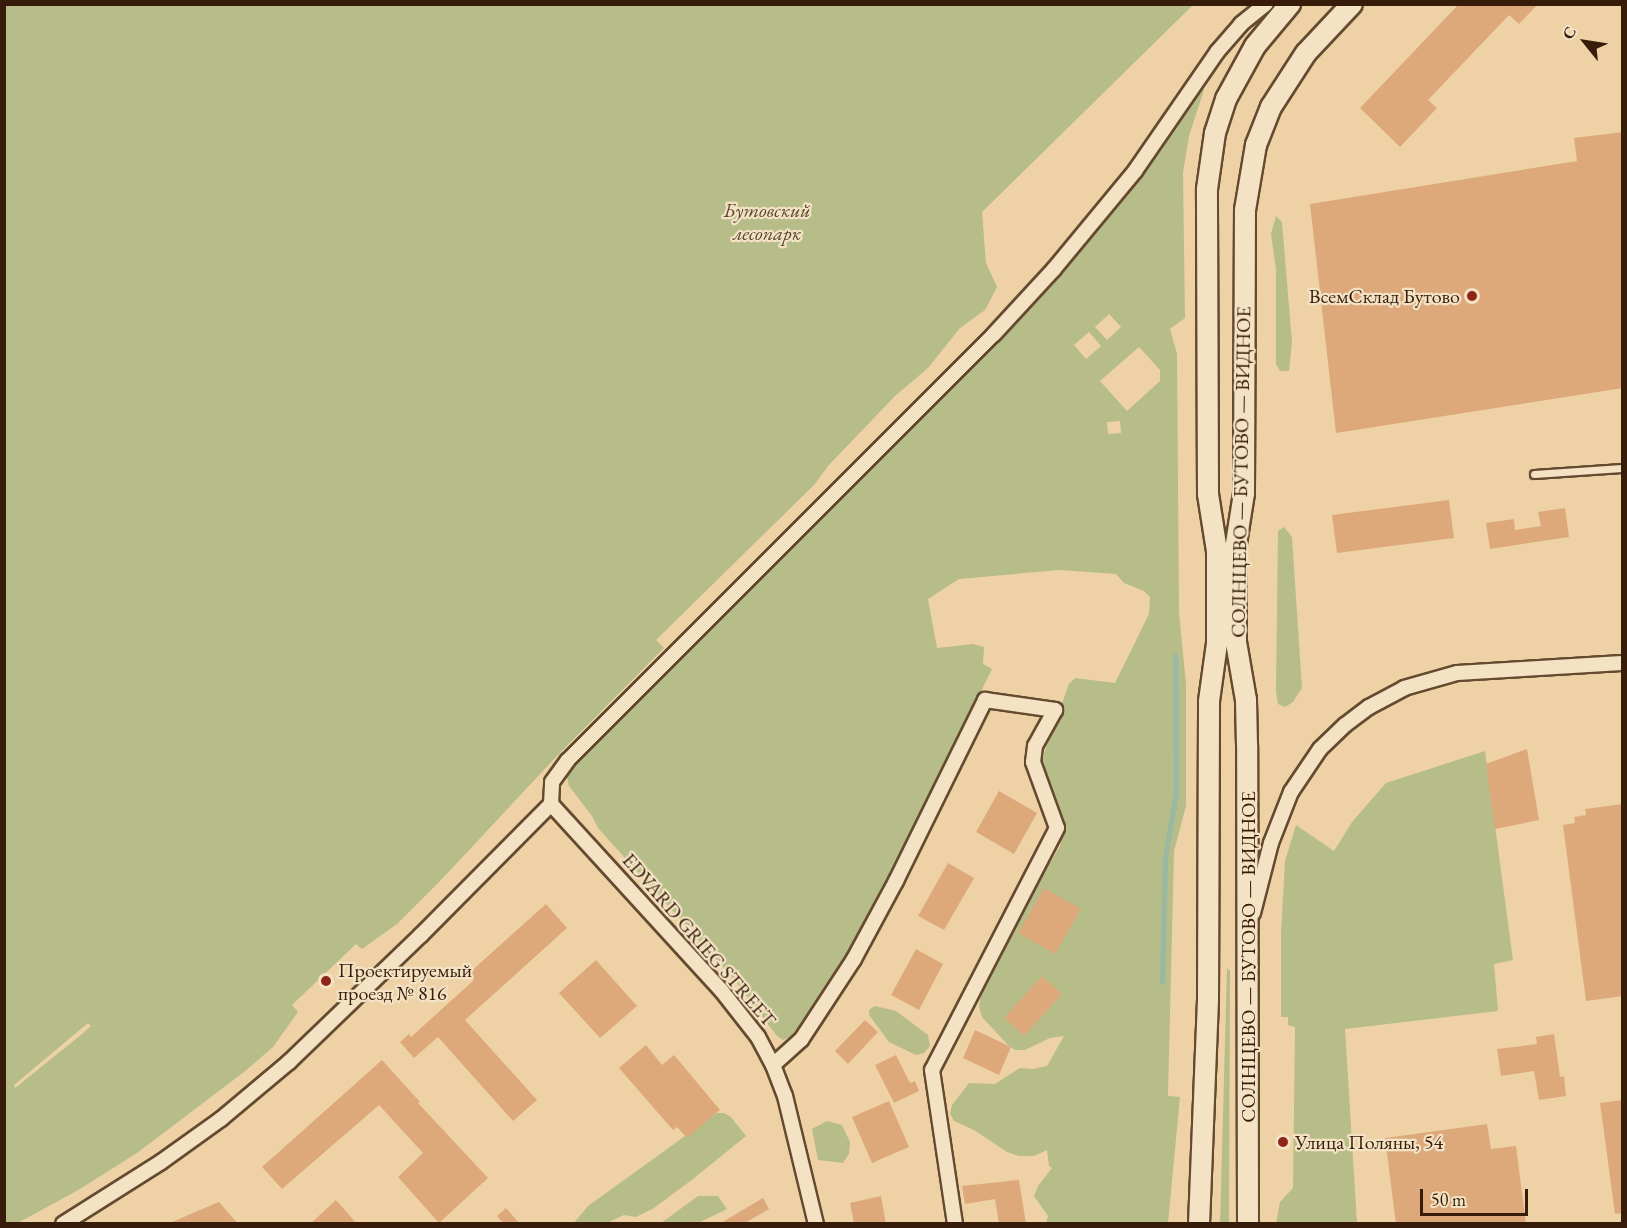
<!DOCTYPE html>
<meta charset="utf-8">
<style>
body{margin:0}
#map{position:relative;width:1627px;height:1228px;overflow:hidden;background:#eed2a6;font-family:"EB Garamond",serif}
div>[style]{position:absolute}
.green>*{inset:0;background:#b6bd89}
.stream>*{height:4.5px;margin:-2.25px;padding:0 2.25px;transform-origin:2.25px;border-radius:2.25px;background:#9bb8a2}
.building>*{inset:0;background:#dda97b}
.roads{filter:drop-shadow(2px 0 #654a30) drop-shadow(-2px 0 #654a30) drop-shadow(0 2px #654a30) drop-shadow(0 -2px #654a30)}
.service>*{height:7px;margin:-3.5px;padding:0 3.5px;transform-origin:3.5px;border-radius:3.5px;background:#f4e2c5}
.minor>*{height:14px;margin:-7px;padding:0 7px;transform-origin:7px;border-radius:7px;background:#f4e2c5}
.secondary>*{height:20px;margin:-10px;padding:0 10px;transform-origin:10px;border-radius:10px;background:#f4e2c5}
.dots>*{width:16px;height:16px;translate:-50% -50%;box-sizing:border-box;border:3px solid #f4e2c5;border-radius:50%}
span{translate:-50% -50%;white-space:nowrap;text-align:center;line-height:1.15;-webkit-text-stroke:4.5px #f4e2c5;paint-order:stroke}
.park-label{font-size:20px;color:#574529;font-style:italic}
.poi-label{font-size:20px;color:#371d09}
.right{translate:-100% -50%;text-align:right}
.left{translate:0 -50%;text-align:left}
.street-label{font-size:20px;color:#371d09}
.frame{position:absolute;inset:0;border:6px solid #371d09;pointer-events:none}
.north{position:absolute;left:1555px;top:12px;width:60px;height:60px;-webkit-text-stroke:4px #f4e2c5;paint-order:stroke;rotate:300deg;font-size:16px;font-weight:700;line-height:24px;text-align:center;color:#371d09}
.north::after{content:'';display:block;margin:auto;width:21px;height:27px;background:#371d09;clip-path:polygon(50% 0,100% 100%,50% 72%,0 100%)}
.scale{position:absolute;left:1420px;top:1189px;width:108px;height:27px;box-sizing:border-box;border:3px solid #371d09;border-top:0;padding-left:8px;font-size:18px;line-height:21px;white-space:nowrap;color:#371d09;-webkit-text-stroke:4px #f4e2c5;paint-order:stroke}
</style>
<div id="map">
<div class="green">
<div style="clip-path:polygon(evenodd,5px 4px,1193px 5px,982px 212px,986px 263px,997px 287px,985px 310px,960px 328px,928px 368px,895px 396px,828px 466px,815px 484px,656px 640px,664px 648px,556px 757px,442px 879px,397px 924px,362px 949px,356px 944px,292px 1005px,298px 1012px,273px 1047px,244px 1072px,137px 1153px,80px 1189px,16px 1224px,4px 1223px,5px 4px,88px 1023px,91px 1026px,82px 1034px,15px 1088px,14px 1085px,88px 1023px)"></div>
<div style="clip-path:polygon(evenodd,1200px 86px,1204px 90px,1189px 136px,1183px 173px,1185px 318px,1170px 329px,1177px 354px,1179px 613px,1186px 683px,1186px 806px,1174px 851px,1168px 1096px,1180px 1097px,1168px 1223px,1046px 1223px,1048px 1216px,1034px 1196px,1038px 1186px,1052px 1168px,1049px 1166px,1047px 1150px,1034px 1156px,1019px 1156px,1007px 1152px,974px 1130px,954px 1121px,950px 1114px,952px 1105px,969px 1083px,995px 1084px,1020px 1068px,1033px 1069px,1047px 1066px,1064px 1036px,1050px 1038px,1025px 1050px,1015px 1050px,1008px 1045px,982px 1017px,979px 1007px,982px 990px,992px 962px,1060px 846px,1062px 834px,1060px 824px,1042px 759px,1069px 684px,1075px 678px,1115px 683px,1149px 614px,1150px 597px,1144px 591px,1124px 583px,1116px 574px,1059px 570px,959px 579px,928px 599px,937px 648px,973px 644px,984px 647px,983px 664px,992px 669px,870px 917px,847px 959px,795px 1038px,792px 1036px,783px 1040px,777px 1036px,733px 978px,598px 828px,592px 816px,569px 786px,566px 772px,999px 335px,1200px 86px,1109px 314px,1121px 327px,1107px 340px,1095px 327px,1109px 314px,1200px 86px,1089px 332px,1101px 346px,1086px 359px,1074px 345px,1089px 332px,1200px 86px,1139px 347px,1160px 370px,1160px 381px,1127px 411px,1100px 381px,1139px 347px,1200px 86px,1120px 421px,1121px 433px,1108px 434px,1107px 422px,1120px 421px)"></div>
<div style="clip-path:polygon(1276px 216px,1282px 222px,1292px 342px,1289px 371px,1280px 371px,1276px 364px,1276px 270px,1271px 234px)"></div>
<div style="clip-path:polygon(1284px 527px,1292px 537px,1302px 688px,1293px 702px,1285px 707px,1278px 704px,1276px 691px,1278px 531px)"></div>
<div style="clip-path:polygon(1485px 751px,1513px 960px,1494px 964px,1498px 1011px,1345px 1029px,1357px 1223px,1276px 1224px,1280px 1202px,1293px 1188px,1295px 1027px,1288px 1025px,1288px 1017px,1281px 1017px,1281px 932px,1285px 861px,1296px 825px,1334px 851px,1352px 822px,1386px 783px)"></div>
<div style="clip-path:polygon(1227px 968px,1230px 971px,1229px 1223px,1220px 1224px)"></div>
<div style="clip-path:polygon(875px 1006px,896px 1011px,928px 1035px,930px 1046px,924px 1053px,916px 1055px,889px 1042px,869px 1015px,869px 1010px)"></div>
<div style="clip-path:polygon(717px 1113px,724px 1113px,731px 1117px,746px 1136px,693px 1179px,654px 1208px,636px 1217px,624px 1215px,607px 1223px,573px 1224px,588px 1206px)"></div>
<div style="clip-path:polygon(827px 1121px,842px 1125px,850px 1142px,849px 1154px,843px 1163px,818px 1160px,812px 1129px)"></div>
<div style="clip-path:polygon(698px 1196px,718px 1196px,727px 1209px,698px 1223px,661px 1223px)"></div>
</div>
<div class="stream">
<div style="left:1162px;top:982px;width:125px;rotate:-88.6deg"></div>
<div style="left:1165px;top:857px;width:65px;rotate:-80.2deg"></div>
<div style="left:1176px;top:793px;width:137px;rotate:-90.4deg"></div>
</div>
<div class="building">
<div style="clip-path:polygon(1459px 4px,1538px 4px,1519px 24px,1509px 15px,1428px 100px,1437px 108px,1400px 147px,1360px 108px)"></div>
<div style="clip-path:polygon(1623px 132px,1623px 388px,1336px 433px,1310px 204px,1577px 161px,1574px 138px)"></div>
<div style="clip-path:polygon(1449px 500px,1454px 538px,1337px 553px,1332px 515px)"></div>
<div style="clip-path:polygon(1565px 508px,1569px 537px,1490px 549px,1486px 523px,1514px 519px,1515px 530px,1541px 526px,1538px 512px)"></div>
<div style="clip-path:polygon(1527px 749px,1539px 820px,1495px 829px,1486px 764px)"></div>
<div style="clip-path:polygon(999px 791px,1037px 813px,1014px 854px,976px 832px)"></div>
<div style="clip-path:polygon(1623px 804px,1623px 996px,1586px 1001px,1563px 825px,1575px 823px,1574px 817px,1586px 815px,1585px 809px)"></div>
<div style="clip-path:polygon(948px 863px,974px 878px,944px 930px,918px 916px)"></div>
<div style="clip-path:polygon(1044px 888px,1081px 909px,1055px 954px,1018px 933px)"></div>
<div style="clip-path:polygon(546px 904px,567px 928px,465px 1020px,537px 1100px,513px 1121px,438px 1037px,414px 1058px,400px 1042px,409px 1034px,411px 1037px,474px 980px,468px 974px)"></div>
<div style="clip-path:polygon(916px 949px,943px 964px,919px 1010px,891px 995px)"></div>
<div style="clip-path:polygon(596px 960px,637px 1006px,600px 1038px,559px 993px)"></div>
<div style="clip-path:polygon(1042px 976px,1062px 994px,1024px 1036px,1004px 1018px)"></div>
<div style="clip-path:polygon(865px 1020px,878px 1032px,848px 1064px,835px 1051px)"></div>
<div style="clip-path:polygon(975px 1030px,1011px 1047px,999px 1075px,963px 1058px)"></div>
<div style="clip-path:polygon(1554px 1034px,1560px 1077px,1564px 1076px,1566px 1096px,1539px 1100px,1534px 1071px,1501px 1076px,1497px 1049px,1537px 1044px,1536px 1037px)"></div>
<div style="clip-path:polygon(646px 1045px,662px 1065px,674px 1055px,720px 1110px,687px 1138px,677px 1127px,673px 1130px,619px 1068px)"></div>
<div style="clip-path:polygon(896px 1055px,910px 1083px,915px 1081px,919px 1091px,894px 1103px,875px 1065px)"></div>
<div style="clip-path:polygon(382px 1060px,420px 1102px,418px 1103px,488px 1178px,439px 1223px,398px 1177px,423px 1153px,379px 1105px,282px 1189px,262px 1167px)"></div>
<div style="clip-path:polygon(1623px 1100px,1623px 1213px,1615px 1214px,1600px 1103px)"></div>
<div style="clip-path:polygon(889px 1101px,909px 1147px,872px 1163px,852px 1117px)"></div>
<div style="clip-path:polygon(1487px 1124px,1491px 1149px,1516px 1146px,1526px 1224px,1396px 1224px,1385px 1138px)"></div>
<div style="clip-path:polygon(1019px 1180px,1026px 1224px,999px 1224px,995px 1199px,965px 1204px,962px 1186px)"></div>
<div style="clip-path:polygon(881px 1196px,886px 1224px,854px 1224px,850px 1203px)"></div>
<div style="clip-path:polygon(763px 1198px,769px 1209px,743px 1224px,719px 1224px)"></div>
<div style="clip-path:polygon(336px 1200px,357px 1224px,310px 1224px)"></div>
<div style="clip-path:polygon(219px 1202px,238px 1224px,168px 1224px,195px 1212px)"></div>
<div style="clip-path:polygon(506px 1208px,520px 1224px,504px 1224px,497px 1216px)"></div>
</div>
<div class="roads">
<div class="service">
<div style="left:1534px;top:474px;width:88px;rotate:-3.9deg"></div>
</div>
<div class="minor">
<div style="left:551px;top:804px;width:22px;rotate:-87deg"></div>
<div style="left:552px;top:782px;width:27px;rotate:-54deg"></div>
<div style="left:568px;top:760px;width:602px;rotate:-45deg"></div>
<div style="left:994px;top:334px;width:88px;rotate:-47.3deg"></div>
<div style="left:1054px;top:269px;width:127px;rotate:-50.4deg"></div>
<div style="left:1135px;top:171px;width:145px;rotate:-55.4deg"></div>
<div style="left:1217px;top:52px;width:37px;rotate:-49deg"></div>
<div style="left:1241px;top:24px;width:32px;rotate:-39deg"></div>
<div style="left:551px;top:804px;width:252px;rotate:47.6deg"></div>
<div style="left:721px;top:990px;width:60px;rotate:51.8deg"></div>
<div style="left:758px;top:1037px;width:32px;rotate:62deg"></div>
<div style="left:773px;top:1065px;width:33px;rotate:69deg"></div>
<div style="left:785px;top:1096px;width:132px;rotate:76.4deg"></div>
<div style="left:1253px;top:913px;width:72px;rotate:-75.6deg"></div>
<div style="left:1271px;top:843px;width:55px;rotate:-68.6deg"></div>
<div style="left:1291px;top:792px;width:52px;rotate:-56deg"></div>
<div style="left:1320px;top:749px;width:35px;rotate:-44deg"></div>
<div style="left:1345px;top:725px;width:30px;rotate:-37deg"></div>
<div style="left:1369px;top:707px;width:40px;rotate:-28deg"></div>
<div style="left:1404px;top:688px;width:55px;rotate:-15.8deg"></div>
<div style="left:1457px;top:673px;width:165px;rotate:-3.5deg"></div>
<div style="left:773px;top:1065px;width:38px;rotate:-42deg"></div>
<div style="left:801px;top:1040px;width:97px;rotate:-56.8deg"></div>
<div style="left:854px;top:959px;width:89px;rotate:-61.7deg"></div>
<div style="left:896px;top:881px;width:202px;rotate:-63.8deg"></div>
<div style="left:985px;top:700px;width:71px;rotate:8.1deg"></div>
<div style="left:1055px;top:710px;width:41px;rotate:119.1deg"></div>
<div style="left:1035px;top:746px;width:16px;rotate:97deg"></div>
<div style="left:1033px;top:762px;width:70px;rotate:70deg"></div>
<div style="left:1057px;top:828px;width:272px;rotate:117.3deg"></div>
<div style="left:932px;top:1070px;width:156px;rotate:81.5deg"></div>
<div style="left:63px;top:1224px;width:116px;rotate:-32.3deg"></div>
<div style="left:161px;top:1162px;width:74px;rotate:-35.6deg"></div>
<div style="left:221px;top:1119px;width:89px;rotate:-40deg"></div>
<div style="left:289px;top:1062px;width:183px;rotate:-43.9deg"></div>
<div style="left:421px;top:935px;width:185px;rotate:-45.2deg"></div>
</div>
<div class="secondary">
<div style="left:1199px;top:1224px;width:225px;rotate:-87.7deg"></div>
<div style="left:1208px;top:999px;width:298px;rotate:-89.8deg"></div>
<div style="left:1209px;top:701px;width:59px;rotate:-82.1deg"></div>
<div style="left:1217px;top:643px;width:92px;rotate:-90deg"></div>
<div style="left:1217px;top:551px;width:58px;rotate:-99deg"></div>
<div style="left:1208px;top:494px;width:305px;rotate:-90.2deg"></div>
<div style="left:1207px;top:189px;width:57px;rotate:-81.9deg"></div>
<div style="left:1215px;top:133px;width:36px;rotate:-72deg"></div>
<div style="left:1226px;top:99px;width:60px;rotate:-61.3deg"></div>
<div style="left:1255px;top:46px;width:55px;rotate:-50.2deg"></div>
<div style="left:1248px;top:1224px;width:479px;rotate:-90.1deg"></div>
<div style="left:1247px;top:745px;width:45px;rotate:-91.3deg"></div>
<div style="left:1246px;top:700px;width:59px;rotate:-99.8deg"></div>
<div style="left:1236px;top:642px;width:92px;rotate:-90.6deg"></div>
<div style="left:1235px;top:550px;width:58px;rotate:-81deg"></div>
<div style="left:1244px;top:493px;width:283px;rotate:-89.8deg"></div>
<div style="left:1245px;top:210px;width:66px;rotate:-80.4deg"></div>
<div style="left:1256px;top:145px;width:41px;rotate:-68.5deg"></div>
<div style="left:1271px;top:107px;width:64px;rotate:-57.1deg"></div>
<div style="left:1306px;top:53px;width:67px;rotate:-46.8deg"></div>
</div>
</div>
<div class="dots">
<div style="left:1472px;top:296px;background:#8f2418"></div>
<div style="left:326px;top:981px;background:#8f2418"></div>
<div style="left:1283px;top:1142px;background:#8f2418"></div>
</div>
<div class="park-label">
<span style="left:767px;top:222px">Бутовский<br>лесопарк</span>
</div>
<div class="poi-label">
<span class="right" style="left:1460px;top:296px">ВсемСклад Бутово</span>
<span class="left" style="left:338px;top:982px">Проектируемый<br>проезд № 816</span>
<span class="left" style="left:1295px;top:1142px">Улица Поляны, 54</span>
</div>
<div class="street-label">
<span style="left:1241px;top:472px;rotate:-89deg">СОЛНЦЕВО — БУТОВО — ВИДНОЕ</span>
<span style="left:699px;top:940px;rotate:49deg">EDVARD GRIEG STREET</span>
<span style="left:1248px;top:957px;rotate:-90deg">СОЛНЦЕВО — БУТОВО — ВИДНОЕ</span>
</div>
<div class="frame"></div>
<div class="north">С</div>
<div class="scale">50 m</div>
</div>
